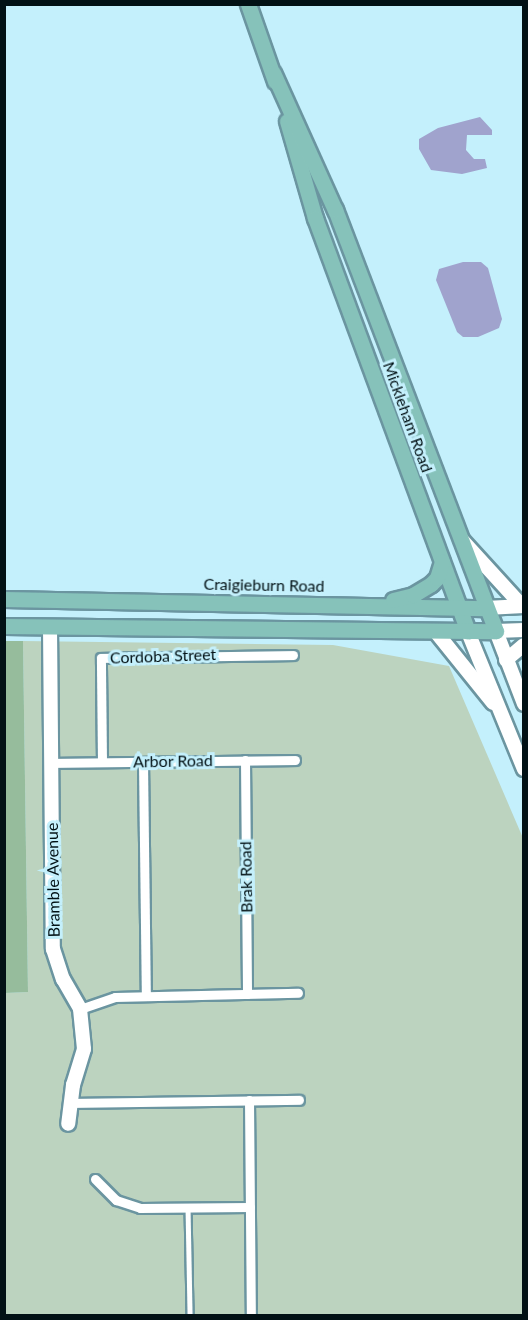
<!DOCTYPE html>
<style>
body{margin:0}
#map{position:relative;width:528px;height:1320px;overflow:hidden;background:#c4f0fc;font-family:Lato,sans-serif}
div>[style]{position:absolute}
.green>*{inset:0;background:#bcd3bf}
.forest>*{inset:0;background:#96bc9c}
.water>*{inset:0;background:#a0a3cd}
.roads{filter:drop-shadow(2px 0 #6b95a0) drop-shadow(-2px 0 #6b95a0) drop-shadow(0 2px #6b95a0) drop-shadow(0 -2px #6b95a0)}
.lane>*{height:4.5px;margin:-2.25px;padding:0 2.25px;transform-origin:2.25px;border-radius:2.25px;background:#fff}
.street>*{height:9px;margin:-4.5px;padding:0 4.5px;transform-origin:4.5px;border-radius:4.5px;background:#fff}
.secondary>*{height:14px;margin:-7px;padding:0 7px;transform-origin:7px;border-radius:7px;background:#fff}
.primary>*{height:15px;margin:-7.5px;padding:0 7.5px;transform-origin:7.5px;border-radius:7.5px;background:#86c2ba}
span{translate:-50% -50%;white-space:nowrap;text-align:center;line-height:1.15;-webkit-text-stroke:6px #c4f0fc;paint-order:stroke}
.street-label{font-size:16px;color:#021115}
.frame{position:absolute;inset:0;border:6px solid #021115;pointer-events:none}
</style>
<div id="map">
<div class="green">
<div style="clip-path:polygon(23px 641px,333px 645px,449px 666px,523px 838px,523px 1315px,5px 1315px,4px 993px,28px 992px)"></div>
</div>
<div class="forest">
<div style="clip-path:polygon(5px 641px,23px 641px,28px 992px,5px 993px)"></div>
</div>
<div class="water">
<div style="clip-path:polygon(480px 117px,492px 130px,492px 135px,467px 135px,466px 150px,474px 159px,485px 159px,487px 168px,462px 174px,431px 170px,419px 149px,419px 139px,438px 128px)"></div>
<div style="clip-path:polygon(463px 262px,481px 262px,488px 268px,502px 319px,499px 328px,478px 337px,463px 337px,457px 332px,436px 280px,439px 269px)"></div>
</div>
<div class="roads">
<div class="lane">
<div style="left:188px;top:1207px;width:109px;rotate:88.9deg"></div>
</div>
<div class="street">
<div style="left:245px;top:760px;width:234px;rotate:89.5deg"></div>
<div style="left:102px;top:762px;width:104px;rotate:-90.6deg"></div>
<div style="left:101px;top:658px;width:192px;rotate:-0.9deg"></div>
<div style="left:143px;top:762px;width:233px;rotate:89.3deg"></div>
<div style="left:51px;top:763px;width:244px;rotate:-0.7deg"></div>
<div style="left:80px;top:1009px;width:37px;rotate:-19deg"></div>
<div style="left:115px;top:997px;width:183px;rotate:-1.3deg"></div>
<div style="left:249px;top:1100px;width:216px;rotate:89.5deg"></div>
<div style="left:72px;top:1103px;width:227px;rotate:-0.8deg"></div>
<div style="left:95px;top:1179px;width:30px;rotate:45deg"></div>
<div style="left:116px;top:1200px;width:25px;rotate:18deg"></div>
<div style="left:140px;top:1208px;width:110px;rotate:-0.5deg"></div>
</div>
<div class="secondary">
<div style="left:462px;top:540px;width:89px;rotate:47.7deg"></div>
<div style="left:486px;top:608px;width:38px;rotate:-3deg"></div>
<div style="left:50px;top:627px;width:322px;rotate:89.5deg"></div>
<div style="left:53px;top:949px;width:32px;rotate:72deg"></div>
<div style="left:63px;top:979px;width:34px;rotate:60deg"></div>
<div style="left:80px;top:1009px;width:40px;rotate:84.3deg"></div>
<div style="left:84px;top:1049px;width:38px;rotate:107deg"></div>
<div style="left:73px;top:1085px;width:39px;rotate:97deg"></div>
<div style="left:524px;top:630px;width:28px;rotate:178deg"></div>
<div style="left:496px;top:631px;width:78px;rotate:69deg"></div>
<div style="left:436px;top:632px;width:91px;rotate:51.2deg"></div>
<div style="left:468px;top:632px;width:148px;rotate:67.8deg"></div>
<div style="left:506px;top:660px;width:23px;rotate:-40deg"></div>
</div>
<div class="primary">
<div style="left:248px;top:4px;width:82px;rotate:70.7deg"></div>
<div style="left:287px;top:121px;width:101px;rotate:73.9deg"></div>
<div style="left:315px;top:218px;width:441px;rotate:69.7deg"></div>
<div style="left:4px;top:599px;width:482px;rotate:1.1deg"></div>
<div style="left:393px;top:600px;width:21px;rotate:-14deg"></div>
<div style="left:413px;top:595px;width:21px;rotate:-31deg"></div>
<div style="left:431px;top:584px;width:8px;rotate:-45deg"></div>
<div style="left:437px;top:578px;width:17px;rotate:-73deg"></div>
<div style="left:4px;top:626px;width:492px;rotate:0.6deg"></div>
<div style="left:496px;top:631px;width:451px;rotate:-110.9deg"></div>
<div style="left:335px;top:210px;width:150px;rotate:-114.3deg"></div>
</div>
</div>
<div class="street-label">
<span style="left:408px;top:417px;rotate:70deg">Mickleham Road</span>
<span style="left:264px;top:585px;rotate:1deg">Craigieburn Road</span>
<span style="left:163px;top:656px;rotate:-2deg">Cordoba Street</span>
<span style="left:173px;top:761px;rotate:-1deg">Arbor Road</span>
<span style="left:246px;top:877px;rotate:-91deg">Brak Road</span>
<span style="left:53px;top:880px;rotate:-91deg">Bramble Avenue</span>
</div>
<div class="frame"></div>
</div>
